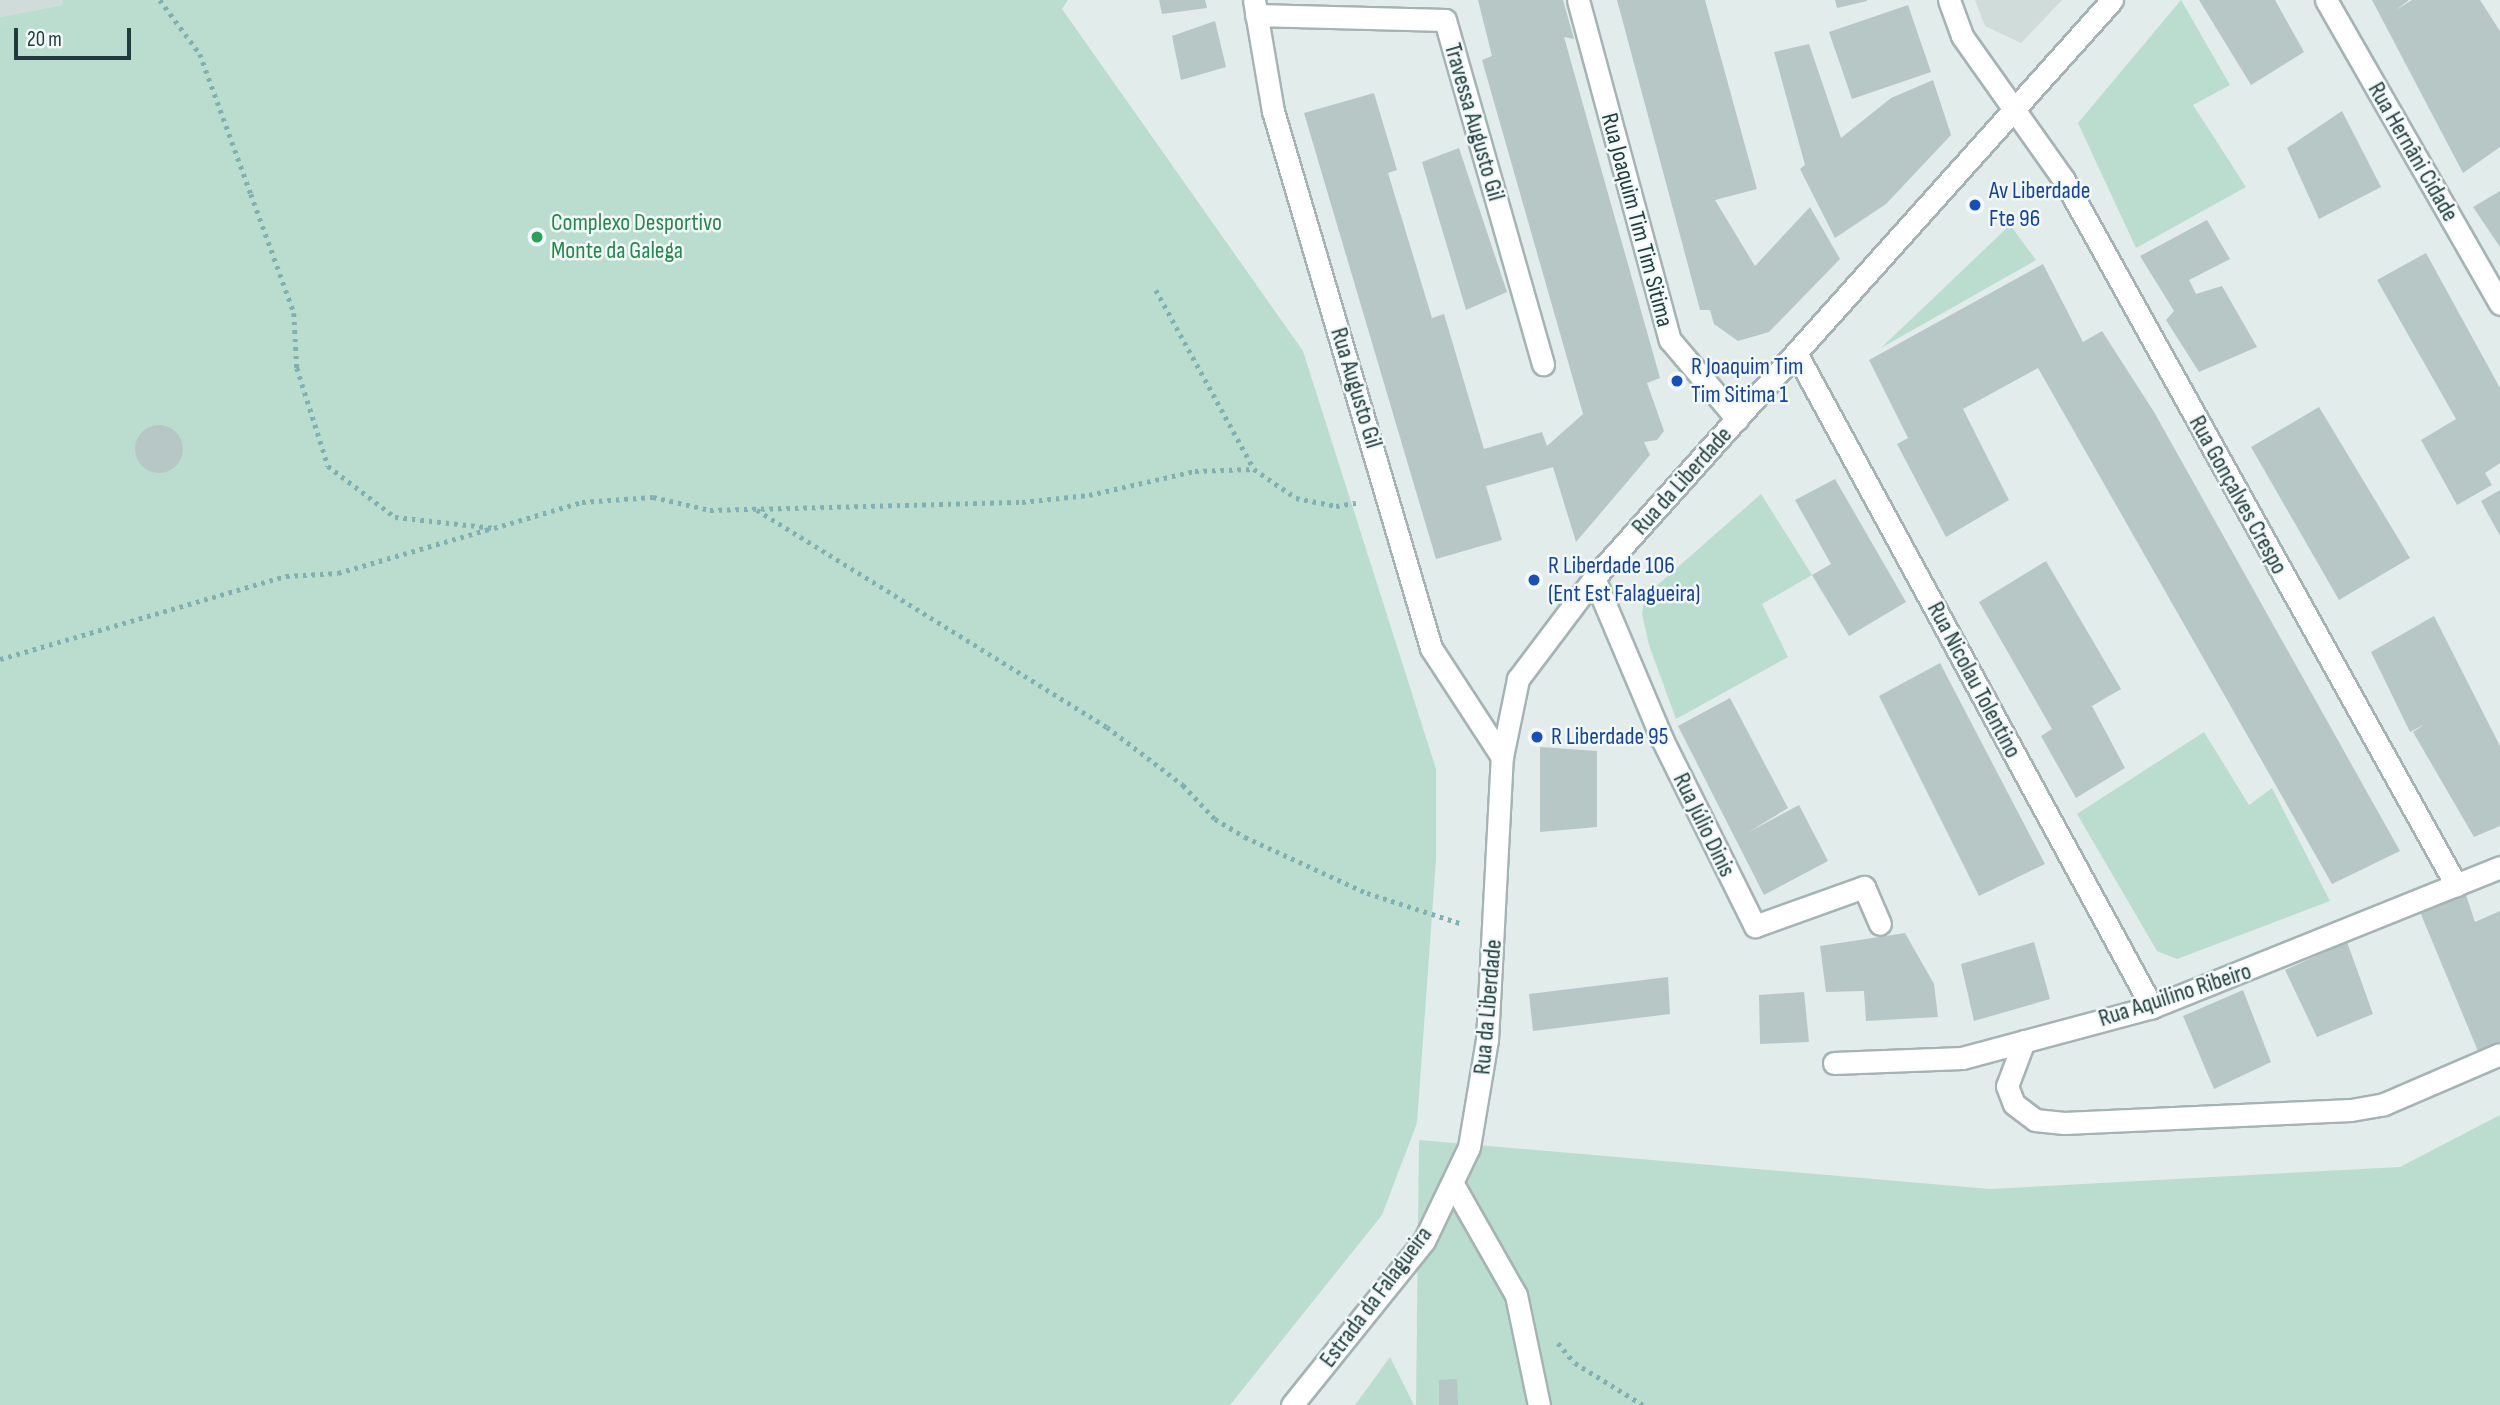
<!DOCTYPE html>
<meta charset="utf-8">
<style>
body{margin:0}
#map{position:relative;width:2500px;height:1405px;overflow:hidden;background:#e2eceb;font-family:"Sofia Sans Condensed",sans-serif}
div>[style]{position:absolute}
.built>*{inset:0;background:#d0dcda}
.green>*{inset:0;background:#bbddcf}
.building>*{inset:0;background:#b7c7c5}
.round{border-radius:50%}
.path>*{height:4.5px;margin-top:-2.25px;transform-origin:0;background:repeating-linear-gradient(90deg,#82afb0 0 3.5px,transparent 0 8.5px)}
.roads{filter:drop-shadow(2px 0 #a5b4b3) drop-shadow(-2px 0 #a5b4b3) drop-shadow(0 2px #a5b4b3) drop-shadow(0 -2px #a5b4b3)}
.service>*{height:21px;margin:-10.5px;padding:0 10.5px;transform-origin:10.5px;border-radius:10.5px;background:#fff}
.minor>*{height:21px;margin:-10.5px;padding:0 10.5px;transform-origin:10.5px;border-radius:10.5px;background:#fff}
.tertiary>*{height:21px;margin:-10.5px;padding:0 10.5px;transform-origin:10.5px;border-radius:10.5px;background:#fff}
.dots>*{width:19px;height:19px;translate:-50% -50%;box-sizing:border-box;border:4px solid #f2f9f8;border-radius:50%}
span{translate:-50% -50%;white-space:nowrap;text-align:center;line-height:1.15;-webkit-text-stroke:5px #f2f9f8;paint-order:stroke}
.street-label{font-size:24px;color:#223c3d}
.transit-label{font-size:24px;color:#164399}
.left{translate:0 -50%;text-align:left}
.leisure-label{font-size:24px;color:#27864d}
.scale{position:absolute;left:14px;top:28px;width:117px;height:32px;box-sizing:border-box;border:4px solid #223c3d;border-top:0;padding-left:9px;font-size:21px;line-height:24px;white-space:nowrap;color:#223c3d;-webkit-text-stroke:5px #f2f9f8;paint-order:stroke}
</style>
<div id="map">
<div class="built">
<div style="clip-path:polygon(0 0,63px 0,62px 5px,0 17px)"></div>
<div style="clip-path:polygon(1975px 0,2062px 0,2021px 43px,1985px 26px)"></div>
</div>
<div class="green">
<div style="clip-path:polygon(63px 0,1068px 0,1062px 9px,1303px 351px,1436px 769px,1436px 860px,1417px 1123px,1382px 1215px,1230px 1405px,0 1405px,0 17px,62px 5px)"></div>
<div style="clip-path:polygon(2181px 0,2230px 85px,2193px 105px,2246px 187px,2136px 248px,2078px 123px)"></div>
<div style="clip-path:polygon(2010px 225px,2036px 260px,1881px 348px)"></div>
<div style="clip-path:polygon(1761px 494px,1812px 575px,1762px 604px,1788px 657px,1676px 719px,1649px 645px,1642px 614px,1645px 596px)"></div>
<div style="clip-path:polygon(2204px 732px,2249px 805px,2272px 788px,2330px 901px,2177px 959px,2157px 951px,2077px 814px)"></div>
<div style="clip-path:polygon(2500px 1115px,2500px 1405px,1416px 1405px,1419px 1140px,1990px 1189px,2400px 1167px)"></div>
<div style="clip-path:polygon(1390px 1357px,1414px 1405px,1355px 1405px)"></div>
</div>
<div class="building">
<div style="clip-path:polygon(1159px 0,1205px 0,1207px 8px,1162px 14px)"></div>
<div style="clip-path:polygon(1478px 0,1563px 0,1574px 39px,1564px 37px,1660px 378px,1647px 383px,1664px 431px,1657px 440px,1644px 442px,1650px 455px,1576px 542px,1553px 467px,1486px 486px,1502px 540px,1436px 559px,1304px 113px,1374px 93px,1397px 170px,1388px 173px,1432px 318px,1444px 314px,1484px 449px,1542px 432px,1547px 446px,1583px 414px,1482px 60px,1492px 56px)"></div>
<div style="clip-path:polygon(1617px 0,1705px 0,1757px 189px,1715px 200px,1755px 266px,1810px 207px,1840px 259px,1769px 332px,1738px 341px,1714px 324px,1710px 310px,1700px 310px)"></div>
<div style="clip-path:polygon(1835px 0,1867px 0,1867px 1px,1837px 8px)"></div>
<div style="clip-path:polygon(2199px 0,2275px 0,2304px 52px,2251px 85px)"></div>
<div style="clip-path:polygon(2372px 0,2409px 0,2396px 10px,2412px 0,2480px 0,2500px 31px,2500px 147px,2463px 173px)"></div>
<div style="clip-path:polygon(1908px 5px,1931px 72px,1852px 99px,1829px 32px)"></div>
<div style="clip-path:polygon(1215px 21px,1226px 67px,1181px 80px,1172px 36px)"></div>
<div style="clip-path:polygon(1809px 44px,1841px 138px,1891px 98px,1933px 80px,1951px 135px,1886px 204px,1835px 238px,1800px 169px,1805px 165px,1774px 52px)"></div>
<div style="clip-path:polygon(2342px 111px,2381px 187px,2319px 219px,2287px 148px)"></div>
<div style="clip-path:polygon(1459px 148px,1507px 292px,1466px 310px,1422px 162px)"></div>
<div style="clip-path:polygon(2500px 191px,2500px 247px,2473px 207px)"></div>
<div style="clip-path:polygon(2207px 220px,2230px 259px,2189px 280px,2196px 294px,2222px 286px,2257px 347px,2199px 372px,2166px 320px,2174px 311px,2140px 256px)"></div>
<div style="clip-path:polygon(2426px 253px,2500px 388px,2500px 463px,2485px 473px,2492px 485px,2457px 505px,2421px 440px,2456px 419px,2377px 280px)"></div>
<div style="clip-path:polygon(2043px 264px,2083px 342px,2102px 331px,2154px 412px,2400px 851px,2332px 884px,2038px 368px,1963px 409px,2009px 500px,1946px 537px,1897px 444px,1908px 438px,1869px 360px)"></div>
<div style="clip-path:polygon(2319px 407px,2410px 558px,2339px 600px,2251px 447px)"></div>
<div class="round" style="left:135px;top:425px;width:48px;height:48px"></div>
<div style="clip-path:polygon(1835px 479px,1906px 602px,1849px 636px,1812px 575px,1831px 564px,1795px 500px)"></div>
<div style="clip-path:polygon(2500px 490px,2500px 536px,2481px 501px)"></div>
<div style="clip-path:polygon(2046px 561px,2121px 689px,2092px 706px,2125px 768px,2076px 798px,2041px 736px,2052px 729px,1979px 602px)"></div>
<div style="clip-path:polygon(2434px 616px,2500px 746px,2500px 826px,2474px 837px,2413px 732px,2425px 724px,2410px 732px,2371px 652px)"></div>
<div style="clip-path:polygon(1940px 663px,2045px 864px,1979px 896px,1879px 696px)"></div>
<div style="clip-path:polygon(1730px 698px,1788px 808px,1747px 833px,1799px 805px,1828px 861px,1764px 895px,1678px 726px)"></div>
<div style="clip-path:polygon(1540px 747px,1597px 751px,1597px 827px,1540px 832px)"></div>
<div style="clip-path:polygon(2466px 895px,2475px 922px,2500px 911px,2500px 1042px,2478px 1051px,2420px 912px)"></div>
<div style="clip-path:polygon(1905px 933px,1934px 984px,1938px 1017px,1866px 1021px,1864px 991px,1826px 992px,1820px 946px)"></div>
<div style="clip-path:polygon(2034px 942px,2050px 999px,1974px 1021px,1961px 964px)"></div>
<div style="clip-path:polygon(2347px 942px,2373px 1014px,2317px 1037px,2285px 970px)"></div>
<div style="clip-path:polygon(1668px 977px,1670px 1014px,1533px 1031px,1529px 994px)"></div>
<div style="clip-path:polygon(2243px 990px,2271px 1062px,2214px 1089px,2183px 1016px)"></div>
<div style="clip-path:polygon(1804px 992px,1809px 1042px,1760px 1044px,1759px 995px)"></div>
<div style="clip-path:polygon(1457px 1379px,1458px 1405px,1439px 1405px,1439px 1380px)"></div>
</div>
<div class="path">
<div style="left:160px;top:0;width:67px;rotate:53.5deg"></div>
<div style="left:200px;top:54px;width:149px;rotate:70deg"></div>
<div style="left:251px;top:194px;width:127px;rotate:70.1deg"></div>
<div style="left:294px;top:313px;width:55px;rotate:86.9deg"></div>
<div style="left:297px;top:368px;width:103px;rotate:72.4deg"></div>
<div style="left:328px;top:466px;width:84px;rotate:37.3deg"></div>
<div style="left:395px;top:517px;width:100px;rotate:6.3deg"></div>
<div style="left:494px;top:528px;width:92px;rotate:-16.5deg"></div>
<div style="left:582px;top:502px;width:71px;rotate:-4deg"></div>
<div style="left:653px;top:497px;width:58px;rotate:12.8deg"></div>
<div style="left:710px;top:510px;width:312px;rotate:-1.5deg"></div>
<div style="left:1022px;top:502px;width:67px;rotate:-6deg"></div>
<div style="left:1089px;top:495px;width:109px;rotate:-12.8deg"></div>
<div style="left:1195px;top:471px;width:59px;rotate:-1.9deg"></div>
<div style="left:1156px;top:290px;width:204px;rotate:61.3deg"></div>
<div style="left:1254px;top:469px;width:51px;rotate:34.6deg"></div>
<div style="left:1296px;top:498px;width:41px;rotate:11.3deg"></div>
<div style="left:1336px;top:506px;width:20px;rotate:-9deg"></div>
<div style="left:757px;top:510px;width:412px;rotate:31.8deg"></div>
<div style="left:1107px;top:727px;width:96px;rotate:37.3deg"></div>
<div style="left:1183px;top:785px;width:47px;rotate:46.7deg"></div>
<div style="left:1215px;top:819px;width:35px;rotate:31deg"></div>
<div style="left:1245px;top:837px;width:134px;rotate:24.7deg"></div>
<div style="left:1367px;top:893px;width:101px;rotate:17.9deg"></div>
<div style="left:0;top:659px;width:298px;rotate:-16.2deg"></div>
<div style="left:286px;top:576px;width:52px;rotate:-3.3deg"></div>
<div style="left:338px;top:573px;width:157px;rotate:-16.2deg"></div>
<div style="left:1558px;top:1343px;width:26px;rotate:50deg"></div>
<div style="left:1575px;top:1363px;width:80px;rotate:31.7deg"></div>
</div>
<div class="roads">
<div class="service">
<div style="left:1256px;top:15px;width:189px;rotate:1.5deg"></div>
<div style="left:1445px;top:20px;width:358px;rotate:74.1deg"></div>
<div style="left:2024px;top:1041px;width:48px;rotate:110.7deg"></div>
<div style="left:2007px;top:1086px;width:19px;rotate:69deg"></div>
<div style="left:2014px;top:1104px;width:26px;rotate:37deg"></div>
<div style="left:2035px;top:1120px;width:29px;rotate:6deg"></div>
<div style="left:2064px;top:1123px;width:287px;rotate:-2.6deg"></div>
<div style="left:2351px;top:1110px;width:34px;rotate:-10deg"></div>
<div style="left:2384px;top:1104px;width:126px;rotate:-23.3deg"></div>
</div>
<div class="minor">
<div style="left:1254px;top:0;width:113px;rotate:80.3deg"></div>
<div style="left:1273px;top:111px;width:560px;rotate:73.6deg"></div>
<div style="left:1431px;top:648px;width:130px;rotate:56.9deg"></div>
<div style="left:1578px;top:0;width:352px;rotate:74.9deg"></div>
<div style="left:1670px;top:340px;width:104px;rotate:49.7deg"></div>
<div style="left:1949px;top:0;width:38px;rotate:70deg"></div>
<div style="left:1962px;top:36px;width:176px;rotate:54.7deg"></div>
<div style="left:2064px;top:180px;width:807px;rotate:60.92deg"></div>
<div style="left:2326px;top:0;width:350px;rotate:60.2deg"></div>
<div style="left:1796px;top:353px;width:745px;rotate:61.44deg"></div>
<div style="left:1594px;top:578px;width:175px;rotate:67.1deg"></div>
<div style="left:1662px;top:739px;width:209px;rotate:63.6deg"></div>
<div style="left:1755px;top:926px;width:116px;rotate:-19.7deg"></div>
<div style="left:1864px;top:887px;width:40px;rotate:66.6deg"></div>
<div style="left:1834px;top:1063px;width:128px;rotate:-2.2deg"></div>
<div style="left:1962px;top:1058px;width:197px;rotate:-15deg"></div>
<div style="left:2152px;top:1007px;width:375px;rotate:-21.9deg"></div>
<div style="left:1454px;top:1186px;width:125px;rotate:60.4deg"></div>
<div style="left:1516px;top:1295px;width:112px;rotate:78.2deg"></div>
</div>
<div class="tertiary">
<div style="left:1292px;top:1405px;width:211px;rotate:-51.2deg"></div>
<div style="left:1424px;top:1241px;width:104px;rotate:-64.4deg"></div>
<div style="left:1469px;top:1147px;width:109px;rotate:-80.5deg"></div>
<div style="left:1487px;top:1040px;width:283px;rotate:-87deg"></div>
<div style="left:1502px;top:757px;width:80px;rotate:-78.4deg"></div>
<div style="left:1518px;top:679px;width:126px;rotate:-53deg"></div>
<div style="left:1594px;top:578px;width:776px;rotate:-48.13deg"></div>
</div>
</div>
<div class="dots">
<div style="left:1975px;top:205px;background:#1a4fb4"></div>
<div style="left:537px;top:237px;background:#2e9e5b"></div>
<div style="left:1677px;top:381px;background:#1a4fb4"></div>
<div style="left:1534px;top:580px;background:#1a4fb4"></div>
<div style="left:1537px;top:737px;background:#1a4fb4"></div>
</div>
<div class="street-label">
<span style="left:1474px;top:122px;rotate:74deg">Travessa Augusto Gil</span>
<span style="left:2413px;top:152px;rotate:60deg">Rua Hernâni Cidade</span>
<span style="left:1637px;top:220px;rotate:75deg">Rua Joaquim Tim Tim Sitima</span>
<span style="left:1356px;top:388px;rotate:73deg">Rua Augusto Gil</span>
<span style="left:1682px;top:481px;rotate:-48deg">Rua da Liberdade</span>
<span style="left:2238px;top:495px;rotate:61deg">Rua Gonçalves Crespo</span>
<span style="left:1974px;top:680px;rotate:62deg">Rua Nicolau Tolentino</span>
<span style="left:1704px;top:825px;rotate:64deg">Rua Júlio Dinis</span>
<span style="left:2175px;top:995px;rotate:-18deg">Rua Aquilino Ribeiro</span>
<span style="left:1488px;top:1007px;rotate:-85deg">Rua da Liberdade</span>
<span style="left:1376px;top:1297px;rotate:-53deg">Estrada da Falagueira</span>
</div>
<div class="transit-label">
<span class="left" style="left:1989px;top:205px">Av Liberdade<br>Fte 96</span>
<span class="left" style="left:1691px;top:381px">R Joaquim Tim<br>Tim Sitima 1</span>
<span class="left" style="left:1548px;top:580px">R Liberdade 106<br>(Ent Est Falagueira)</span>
<span class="left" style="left:1551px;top:737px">R Liberdade 95</span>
</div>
<div class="leisure-label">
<span class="left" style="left:551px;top:237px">Complexo Desportivo<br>Monte da Galega</span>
</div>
<div class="scale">20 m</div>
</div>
